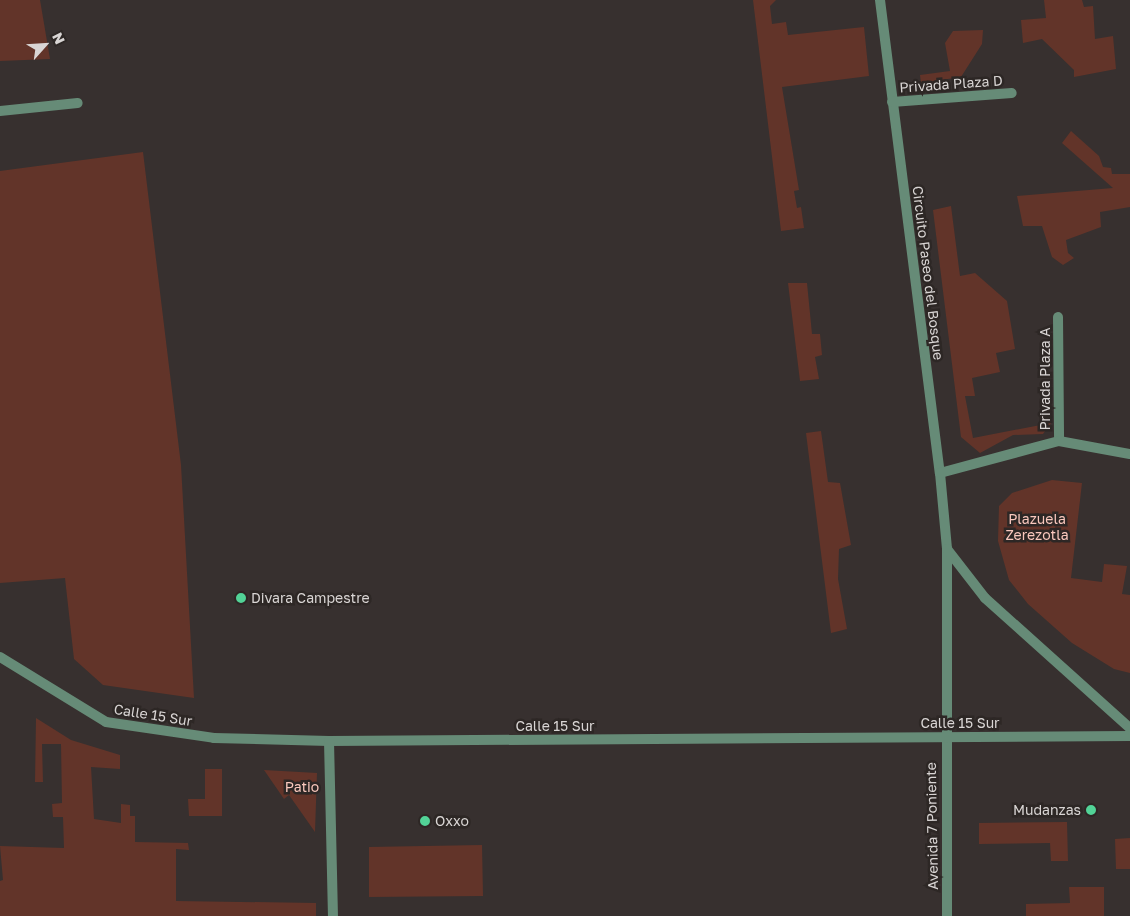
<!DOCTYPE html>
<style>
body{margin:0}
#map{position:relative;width:1130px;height:916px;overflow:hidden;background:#37302f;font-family:"Golos Text",sans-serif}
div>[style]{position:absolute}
.green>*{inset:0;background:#623429}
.lane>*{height:10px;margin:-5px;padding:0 5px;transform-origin:5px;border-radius:5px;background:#668b77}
.street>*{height:10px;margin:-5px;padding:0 5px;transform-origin:5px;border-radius:5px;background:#668b77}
.dots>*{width:14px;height:14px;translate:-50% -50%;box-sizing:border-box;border:2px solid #2d2725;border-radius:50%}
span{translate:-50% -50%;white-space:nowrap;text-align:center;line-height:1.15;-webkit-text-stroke:5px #2d2725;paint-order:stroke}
.street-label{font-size:14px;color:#d9d5d4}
.park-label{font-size:14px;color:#fac8bd}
.poi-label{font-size:14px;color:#d9d5d4}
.left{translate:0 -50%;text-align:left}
.right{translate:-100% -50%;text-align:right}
.north{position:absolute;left:20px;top:20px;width:50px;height:50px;-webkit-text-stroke:4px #2d2725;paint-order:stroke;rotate:64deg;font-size:14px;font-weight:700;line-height:20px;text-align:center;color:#d9d5d4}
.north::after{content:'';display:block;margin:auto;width:18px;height:22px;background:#d9d5d4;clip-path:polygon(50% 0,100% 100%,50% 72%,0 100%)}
</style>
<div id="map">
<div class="green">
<div style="clip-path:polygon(0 0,40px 0,50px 59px,0 61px)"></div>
<div style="clip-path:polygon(753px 0,776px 0,770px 6px,772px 24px,786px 22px,788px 35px,864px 27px,869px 76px,782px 87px,799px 190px,794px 191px,797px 208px,801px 207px,804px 228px,781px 231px)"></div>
<div style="clip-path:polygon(1044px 0,1082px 0,1084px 7px,1093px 6px,1095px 39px,1113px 36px,1116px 69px,1074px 77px,1074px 70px,1042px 39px,1023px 43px,1021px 20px,1046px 18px)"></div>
<div style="clip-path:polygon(983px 30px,982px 44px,961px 77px,921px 83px,920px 75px,950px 71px,945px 43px,953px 31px)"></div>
<div style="clip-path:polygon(1071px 131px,1099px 156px,1103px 167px,1111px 168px,1112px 174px,1130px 174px,1130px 207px,1100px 212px,1101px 227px,1066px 240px,1068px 253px,1074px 258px,1063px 265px,1052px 257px,1042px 226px,1023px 226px,1017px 196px,1113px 188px,1062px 143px)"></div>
<div style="clip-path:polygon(143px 152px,181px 465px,194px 698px,103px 685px,74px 659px,65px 578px,0 583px,0 171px)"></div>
<div style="clip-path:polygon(951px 206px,960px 276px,975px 273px,1007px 301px,1015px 349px,996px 353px,1000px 372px,972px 378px,975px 396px,965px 396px,973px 438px,1051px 423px,1043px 434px,1013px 435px,980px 453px,961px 437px,933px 210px)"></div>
<div style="clip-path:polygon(788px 283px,807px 283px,812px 334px,820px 334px,822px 355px,815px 357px,819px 379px,800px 381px)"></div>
<div style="clip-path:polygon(821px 431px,828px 482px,840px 483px,851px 545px,839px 549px,838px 579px,847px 629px,831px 633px,806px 433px)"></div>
<div style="clip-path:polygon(1052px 480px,1082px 483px,1071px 578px,1102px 582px,1104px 564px,1127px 566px,1122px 594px,1130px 595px,1130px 673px,1114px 669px,1072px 643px,1028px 604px,1009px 580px,998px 541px,999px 506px,1012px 493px)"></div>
<div style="clip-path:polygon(36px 718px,71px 740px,120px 755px,120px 769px,91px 767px,94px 819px,121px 823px,121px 804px,130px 805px,130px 816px,135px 816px,135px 842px,188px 843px,189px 850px,176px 849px,176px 901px,316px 903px,316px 916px,0 916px,0 881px,3px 880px,0 846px,64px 848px,63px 817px,53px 817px,52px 804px,62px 803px,61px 744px,42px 744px,43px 782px,35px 782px)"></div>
<div style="clip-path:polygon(205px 769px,222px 769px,222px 816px,189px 816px,188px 799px,205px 799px)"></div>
<div style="clip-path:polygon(264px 770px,317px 773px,315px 832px,289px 795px,284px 799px)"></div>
<div style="clip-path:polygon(1067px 822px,1068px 861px,1051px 861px,1050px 843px,979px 844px,979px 823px)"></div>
<div style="clip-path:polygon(1130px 838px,1130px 869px,1116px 869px,1115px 839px)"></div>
<div style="clip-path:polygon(482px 845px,483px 896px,369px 897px,369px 847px)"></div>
<div style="clip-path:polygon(1069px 887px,1104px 887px,1104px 916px,1026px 916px,1026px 904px,1070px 903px)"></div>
</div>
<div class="lane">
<div style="left:0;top:111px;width:78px;rotate:-5.9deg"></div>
</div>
<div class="street">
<div style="left:880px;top:0;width:477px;rotate:82.8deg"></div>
<div style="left:940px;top:473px;width:76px;rotate:84.7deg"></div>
<div style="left:947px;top:549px;width:367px;rotate:90deg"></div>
<div style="left:892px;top:102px;width:120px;rotate:-4.3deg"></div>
<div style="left:1058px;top:317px;width:124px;rotate:89.5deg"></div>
<div style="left:940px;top:473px;width:123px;rotate:-15.1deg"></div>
<div style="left:1059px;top:441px;width:72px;rotate:10.4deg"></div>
<div style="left:947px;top:549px;width:62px;rotate:52.2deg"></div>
<div style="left:985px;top:598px;width:195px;rotate:41.9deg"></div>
<div style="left:0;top:657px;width:124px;rotate:31.5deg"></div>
<div style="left:106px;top:722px;width:109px;rotate:8.4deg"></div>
<div style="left:214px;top:738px;width:115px;rotate:1.5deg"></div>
<div style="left:329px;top:741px;width:801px;rotate:-0.36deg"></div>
<div style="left:329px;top:741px;width:175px;rotate:88.7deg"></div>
</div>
<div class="dots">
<div style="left:241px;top:598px;background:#52d397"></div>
<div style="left:1091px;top:810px;background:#52d397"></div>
<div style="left:425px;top:821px;background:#52d397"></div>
</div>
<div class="street-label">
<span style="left:951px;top:84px;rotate:-4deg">Privada Plaza D</span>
<span style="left:928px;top:273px;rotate:83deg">Circuito Paseo del Bosque</span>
<span style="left:1045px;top:379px;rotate:-90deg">Privada Plaza A</span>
<span style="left:153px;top:715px;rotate:9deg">Calle 15 Sur</span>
<span style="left:960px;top:723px">Calle 15 Sur</span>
<span style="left:555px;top:726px">Calle 15 Sur</span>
<span style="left:932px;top:826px;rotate:-91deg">Avenida 7 Poniente</span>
</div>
<div class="park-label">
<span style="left:1037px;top:527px">Plazuela<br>Zerezotla</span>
<span style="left:302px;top:787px">Patio</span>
</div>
<div class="poi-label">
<span class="left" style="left:251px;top:598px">Divara Campestre</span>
<span class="right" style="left:1081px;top:810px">Mudanzas</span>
<span class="left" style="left:435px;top:821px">Oxxo</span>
</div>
<div class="north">N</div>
</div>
